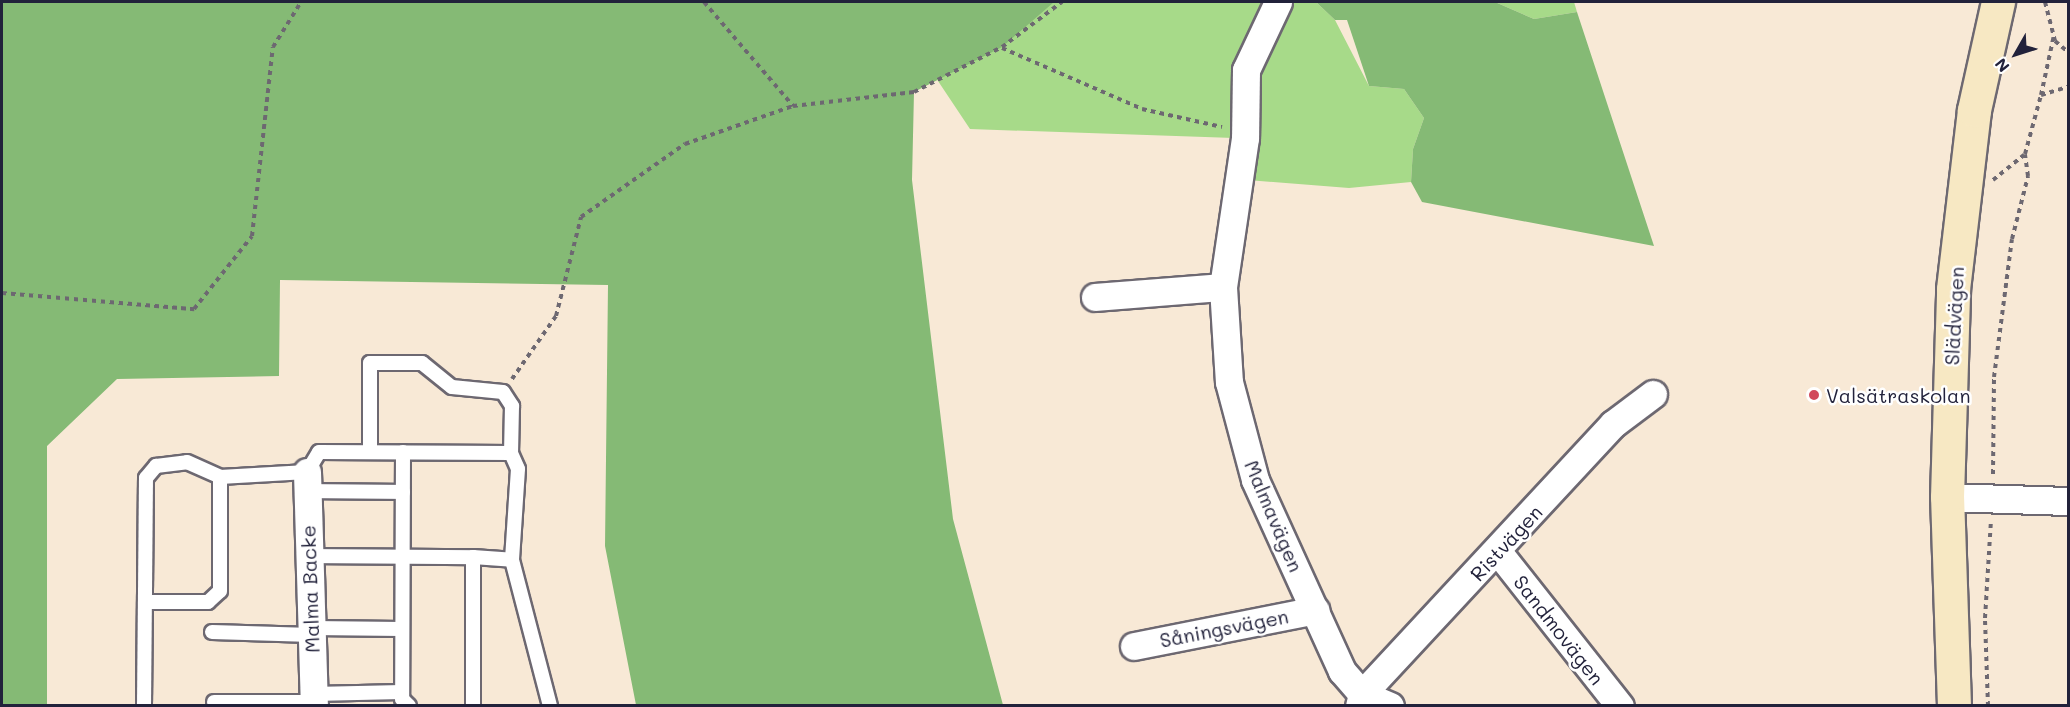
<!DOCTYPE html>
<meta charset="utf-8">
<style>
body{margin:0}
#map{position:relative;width:2070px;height:707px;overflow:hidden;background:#f8e9d6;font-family:Mali,sans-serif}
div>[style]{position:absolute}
.green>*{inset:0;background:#a7da89}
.forest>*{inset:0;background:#85ba75}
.path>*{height:4px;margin-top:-2px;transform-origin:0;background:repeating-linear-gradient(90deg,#6d6871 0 4.5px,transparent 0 9px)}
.roads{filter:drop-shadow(2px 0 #6d6871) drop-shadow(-2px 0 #6d6871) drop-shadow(0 2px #6d6871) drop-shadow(0 -2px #6d6871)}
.lane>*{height:14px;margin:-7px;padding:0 7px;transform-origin:7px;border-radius:7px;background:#fff}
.street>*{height:27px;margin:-13.5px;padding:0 13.5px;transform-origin:13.5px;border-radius:13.5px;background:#fff}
.secondary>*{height:33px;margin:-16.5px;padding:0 16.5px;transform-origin:16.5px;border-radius:16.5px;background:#f7e8c3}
.dots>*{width:16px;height:16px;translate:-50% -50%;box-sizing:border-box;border:3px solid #fff;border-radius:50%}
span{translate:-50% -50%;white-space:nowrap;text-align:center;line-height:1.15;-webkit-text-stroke:5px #fff;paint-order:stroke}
.street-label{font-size:20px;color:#22223b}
.poi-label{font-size:20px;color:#22223b}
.left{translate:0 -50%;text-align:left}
.frame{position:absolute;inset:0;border:3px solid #22223b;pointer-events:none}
.north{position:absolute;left:1986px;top:24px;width:60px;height:60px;-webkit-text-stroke:4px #fff;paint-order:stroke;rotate:231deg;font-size:16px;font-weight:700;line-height:24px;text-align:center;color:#22223b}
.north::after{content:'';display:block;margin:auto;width:21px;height:27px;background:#22223b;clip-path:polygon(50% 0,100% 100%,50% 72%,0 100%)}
</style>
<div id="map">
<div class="green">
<div style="clip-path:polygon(1054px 2px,1316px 2px,1335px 20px,1369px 86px,1404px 89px,1424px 118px,1413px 149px,1411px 182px,1349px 188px,1235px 179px,1234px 138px,970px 129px,928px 66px)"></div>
<div style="clip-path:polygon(1495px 2px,1574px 2px,1577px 12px,1534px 19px)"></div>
</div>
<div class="forest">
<div style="clip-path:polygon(2px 2px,1054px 2px,1002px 47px,914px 92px,912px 180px,953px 519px,1003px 705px,636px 705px,605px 546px,608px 285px,280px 280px,279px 376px,117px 379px,47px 446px,47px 705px,2px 705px)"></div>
<div style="clip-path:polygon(1316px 2px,1495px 2px,1534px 19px,1577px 12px,1654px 246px,1422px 202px,1411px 182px,1413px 149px,1424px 118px,1404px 89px,1369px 86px,1347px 20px,1335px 20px)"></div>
</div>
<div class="path">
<div style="left:704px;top:2px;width:137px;rotate:49.4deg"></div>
<div style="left:2045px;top:2px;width:40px;rotate:75.6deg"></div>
<div style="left:2055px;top:41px;width:17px;rotate:40deg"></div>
<div style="left:1002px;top:48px;width:153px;rotate:23.5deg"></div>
<div style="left:1142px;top:109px;width:82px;rotate:12.7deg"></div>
<div style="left:2041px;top:95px;width:61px;rotate:-77.8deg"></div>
<div style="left:1993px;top:180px;width:40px;rotate:-39deg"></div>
<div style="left:2px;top:293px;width:193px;rotate:4.8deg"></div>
<div style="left:194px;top:309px;width:93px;rotate:-51.5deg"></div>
<div style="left:252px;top:236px;width:190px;rotate:-83.7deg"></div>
<div style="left:273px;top:47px;width:53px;rotate:-58.1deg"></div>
<div style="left:512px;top:379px;width:77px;rotate:-55.1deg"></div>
<div style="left:556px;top:316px;width:102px;rotate:-75.8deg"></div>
<div style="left:581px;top:217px;width:127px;rotate:-35.1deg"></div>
<div style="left:685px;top:144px;width:114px;rotate:-19.4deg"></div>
<div style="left:793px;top:106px;width:122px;rotate:-6.6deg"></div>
<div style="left:914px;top:92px;width:99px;rotate:-27.1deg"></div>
<div style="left:1002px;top:47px;width:75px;rotate:-36.9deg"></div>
<div style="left:1993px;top:474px;width:97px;rotate:-89.4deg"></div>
<div style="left:1994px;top:377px;width:139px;rotate:-82.6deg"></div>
<div style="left:2012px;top:239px;width:65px;rotate:-75.7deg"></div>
<div style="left:2028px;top:176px;width:22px;rotate:-98deg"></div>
<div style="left:2025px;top:154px;width:61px;rotate:-74.8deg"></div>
<div style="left:2041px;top:95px;width:28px;rotate:-17deg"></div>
<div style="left:1988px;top:706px;width:88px;rotate:-92deg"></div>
<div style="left:1985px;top:618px;width:97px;rotate:-86.5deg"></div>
</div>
<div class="roads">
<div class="lane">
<div style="left:370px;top:452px;width:89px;rotate:-90deg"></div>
<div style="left:370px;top:363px;width:52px"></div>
<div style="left:422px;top:363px;width:38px;rotate:39deg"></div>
<div style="left:452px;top:387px;width:51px;rotate:5.6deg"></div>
<div style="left:503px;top:392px;width:17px;rotate:57deg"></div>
<div style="left:512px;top:406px;width:47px;rotate:91.2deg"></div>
<div style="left:511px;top:453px;width:17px;rotate:66deg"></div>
<div style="left:518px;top:469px;width:91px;rotate:93.8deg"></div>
<div style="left:512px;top:560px;width:151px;rotate:75.4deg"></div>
<div style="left:403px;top:452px;width:247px;rotate:90.2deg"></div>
<div style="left:402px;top:699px;width:10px;rotate:45deg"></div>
<div style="left:308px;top:491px;width:95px;rotate:0.6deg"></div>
<div style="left:310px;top:556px;width:163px;rotate:0.4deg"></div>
<div style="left:473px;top:557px;width:149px;rotate:90deg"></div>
<div style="left:473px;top:557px;width:39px;rotate:4deg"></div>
<div style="left:145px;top:602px;width:63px"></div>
<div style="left:208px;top:602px;width:16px;rotate:-43deg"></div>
<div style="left:220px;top:591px;width:114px;rotate:-90deg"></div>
<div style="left:312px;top:628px;width:90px;rotate:0.6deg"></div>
<div style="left:212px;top:632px;width:100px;rotate:1.7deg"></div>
<div style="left:313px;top:694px;width:89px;rotate:-1.3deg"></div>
<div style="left:214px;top:702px;width:100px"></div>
<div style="left:144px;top:706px;width:228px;rotate:-89.5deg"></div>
<div style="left:146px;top:478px;width:16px;rotate:-50deg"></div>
<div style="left:156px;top:466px;width:31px;rotate:-7deg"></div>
<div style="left:187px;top:462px;width:36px;rotate:24deg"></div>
<div style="left:220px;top:477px;width:87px;rotate:-3.3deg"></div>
<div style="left:307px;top:472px;width:23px;rotate:-59deg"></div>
<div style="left:319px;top:452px;width:192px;rotate:0.3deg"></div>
</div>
<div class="street">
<div style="left:1278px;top:2px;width:75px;rotate:115.2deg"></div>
<div style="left:1246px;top:70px;width:68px;rotate:90.8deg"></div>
<div style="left:1245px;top:138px;width:151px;rotate:98.4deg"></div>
<div style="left:1223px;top:287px;width:95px;rotate:86.4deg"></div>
<div style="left:1229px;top:382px;width:101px;rotate:75.1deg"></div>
<div style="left:1255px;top:480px;width:210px;rotate:65.5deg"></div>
<div style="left:1342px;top:671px;width:30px;rotate:49deg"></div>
<div style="left:1362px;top:694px;width:12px;rotate:104deg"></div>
<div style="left:1095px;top:297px;width:128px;rotate:-4.5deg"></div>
<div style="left:307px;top:472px;width:234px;rotate:88.3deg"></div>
<div style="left:1947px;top:497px;width:121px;rotate:1.9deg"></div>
<div style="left:1499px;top:553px;width:195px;rotate:51.7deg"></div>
<div style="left:1134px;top:646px;width:185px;rotate:-11.2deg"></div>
<div style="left:1390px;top:706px;width:30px;rotate:-157deg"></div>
<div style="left:1362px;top:694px;width:369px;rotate:-47.1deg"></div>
<div style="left:1613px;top:424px;width:50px;rotate:-36.9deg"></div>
</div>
<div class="secondary">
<div style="left:1954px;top:706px;width:209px;rotate:-91.9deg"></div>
<div style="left:1947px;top:497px;width:208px;rotate:-88.3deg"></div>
<div style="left:1953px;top:289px;width:180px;rotate:-83.3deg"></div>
<div style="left:1974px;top:110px;width:111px;rotate:-77.5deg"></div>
</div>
</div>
<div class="dots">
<div style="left:1814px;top:395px;background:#d1495b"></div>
</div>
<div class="street-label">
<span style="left:1954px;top:316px;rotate:-87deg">Slädvägen</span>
<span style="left:1274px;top:516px;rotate:67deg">Malmavägen</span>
<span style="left:1506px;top:543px;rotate:-47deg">Ristvägen</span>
<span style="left:310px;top:589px;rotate:-92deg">Malma Backe</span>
<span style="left:1224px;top:628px;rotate:-11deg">Såningsvägen</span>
<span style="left:1559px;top:630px;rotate:52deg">Sandmovägen</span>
</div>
<div class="poi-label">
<span class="left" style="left:1826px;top:395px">Valsätraskolan</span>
</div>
<div class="frame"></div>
<div class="north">N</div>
</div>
